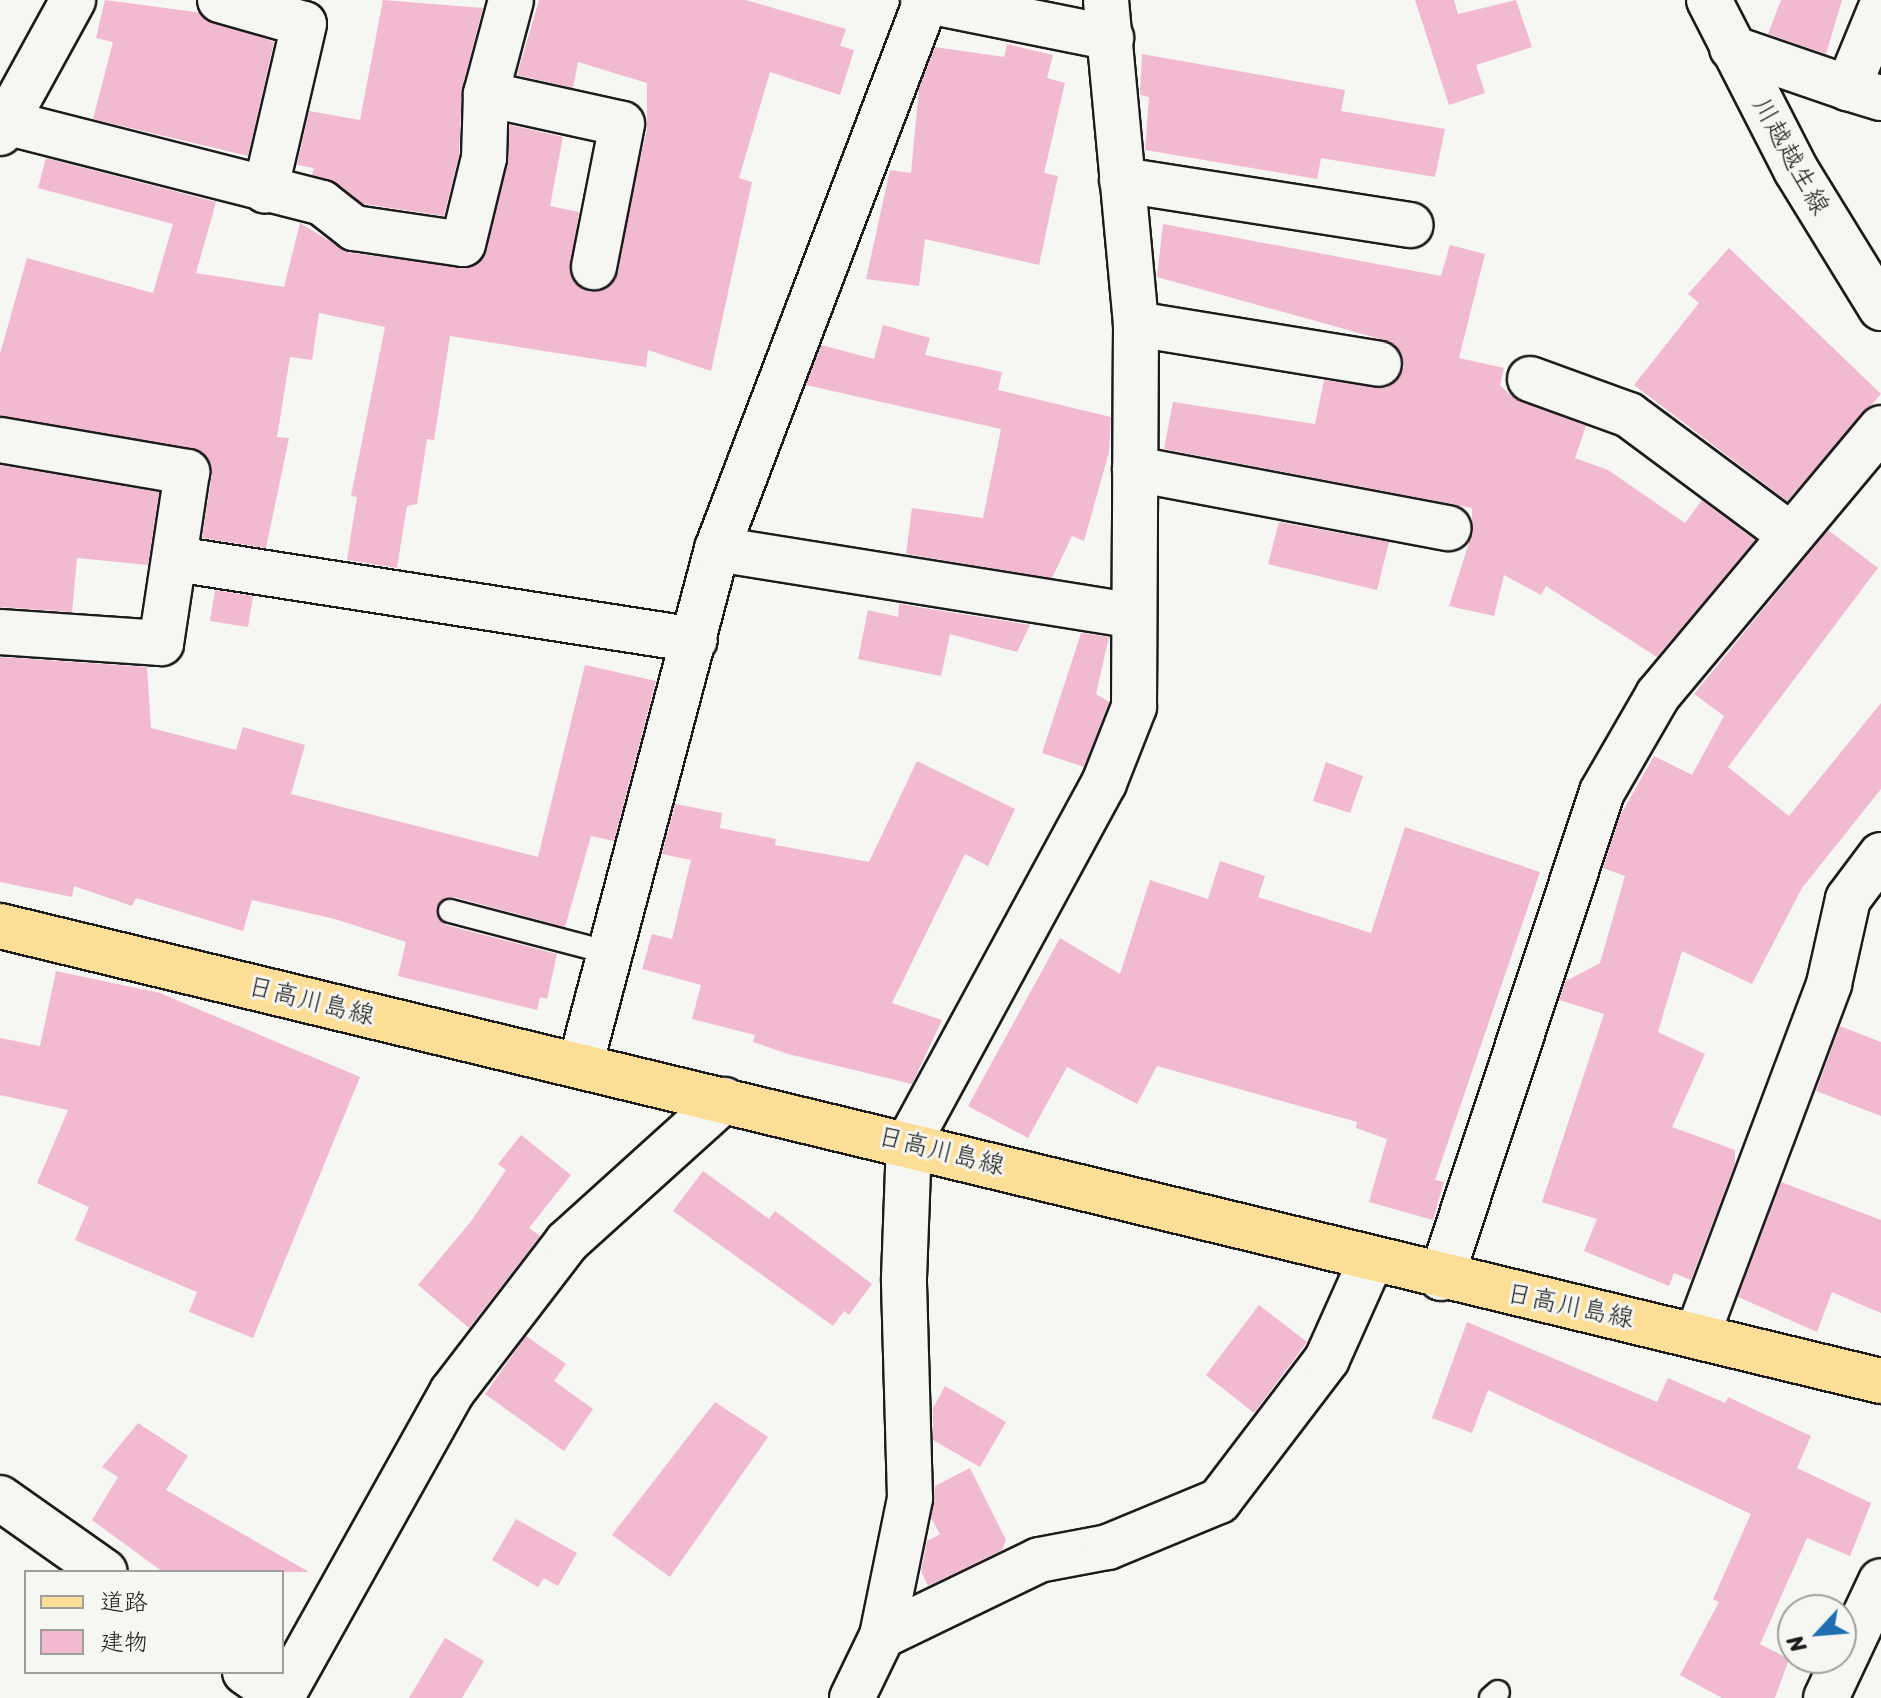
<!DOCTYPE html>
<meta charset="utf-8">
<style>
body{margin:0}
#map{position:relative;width:1881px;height:1698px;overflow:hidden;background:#f6f6f2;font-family:Sriracha,"Klee One",sans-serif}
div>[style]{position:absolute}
.building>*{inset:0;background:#f2bad1}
.roads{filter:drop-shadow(2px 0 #1c1c1c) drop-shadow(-2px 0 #1c1c1c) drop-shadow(0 2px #1c1c1c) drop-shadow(0 -2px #1c1c1c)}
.service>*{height:22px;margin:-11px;padding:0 11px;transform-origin:11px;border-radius:11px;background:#f6f6f2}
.minor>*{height:44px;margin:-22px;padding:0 22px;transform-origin:22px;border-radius:22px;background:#f6f6f2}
.secondary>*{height:44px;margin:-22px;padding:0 22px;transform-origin:22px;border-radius:22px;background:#f6f6f2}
.primary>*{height:44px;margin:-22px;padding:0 22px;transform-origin:22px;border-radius:22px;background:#fdde96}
span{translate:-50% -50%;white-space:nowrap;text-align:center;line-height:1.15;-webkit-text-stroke:6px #f6f6f2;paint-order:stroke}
.street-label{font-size:26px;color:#1c1c1c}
.legend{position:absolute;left:24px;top:1570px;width:260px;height:104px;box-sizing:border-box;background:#f6f6f2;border:2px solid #9f9f9c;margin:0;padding:10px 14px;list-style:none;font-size:24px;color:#1c1c1c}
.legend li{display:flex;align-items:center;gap:16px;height:40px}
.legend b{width:40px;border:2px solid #9f9f9c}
.north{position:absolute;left:1777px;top:1594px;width:80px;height:80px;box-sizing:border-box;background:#f6f6f2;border:2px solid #9f9f9c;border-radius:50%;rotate:244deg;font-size:22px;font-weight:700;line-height:32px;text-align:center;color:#1c1c1c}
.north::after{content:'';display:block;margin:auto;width:28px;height:36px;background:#1f6fb2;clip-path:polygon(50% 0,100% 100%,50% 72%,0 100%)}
</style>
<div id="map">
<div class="building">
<div style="clip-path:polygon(105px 0,196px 12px,274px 42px,248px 156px,93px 119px,113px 42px,96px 38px)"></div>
<div style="clip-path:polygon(383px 0,483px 8px,462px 88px,459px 155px,444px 216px,364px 204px,312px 175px,314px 168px,297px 165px,309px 111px,360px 120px)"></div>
<div style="clip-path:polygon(539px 0,746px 0,846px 29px,840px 46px,854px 50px,840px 95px,770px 72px,739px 178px,752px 182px,711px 371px,648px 350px,646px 367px,450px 336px,434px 440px,427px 439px,417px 504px,407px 506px,397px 568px,347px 560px,357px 497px,351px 496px,385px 327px,319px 313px,312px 360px,290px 357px,277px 437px,289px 438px,266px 548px,202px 538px,212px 475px,202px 452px,0 416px,0 354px,27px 258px,153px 293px,173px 224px,38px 188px,46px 158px,216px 202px,196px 273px,284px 287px,300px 223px,350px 253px,472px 267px,487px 250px,510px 125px,563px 137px,550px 206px,579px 212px,570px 274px,588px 291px,612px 284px,647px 129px,647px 83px,578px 62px,573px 88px,517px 75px)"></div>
<div style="clip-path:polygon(1415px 0,1454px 0,1458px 14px,1516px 0,1532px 47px,1476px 65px,1485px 93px,1449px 105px)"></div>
<div style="clip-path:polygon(1781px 0,1842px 0,1826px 54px,1768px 34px)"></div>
<div style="clip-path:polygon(1007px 44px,1053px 55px,1047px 78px,1065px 83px,1044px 173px,1058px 176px,1039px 265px,925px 239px,919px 286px,866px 279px,890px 170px,911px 173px,919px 89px,935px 47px,1004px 57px)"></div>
<div style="clip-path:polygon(1142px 54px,1345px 90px,1341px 111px,1445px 129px,1435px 177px,1321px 158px,1317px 179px,1145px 150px,1149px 97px,1140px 95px)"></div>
<div style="clip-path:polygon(1163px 224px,1441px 276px,1450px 245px,1485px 254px,1459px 358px,1504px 368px,1500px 385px,1511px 396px,1586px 426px,1575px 458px,1608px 470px,1685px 523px,1702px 500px,1755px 540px,1657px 657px,1546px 586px,1541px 595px,1504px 575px,1494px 616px,1449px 606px,1472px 533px,1472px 508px,1164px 449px,1173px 402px,1315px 424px,1324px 380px,1387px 388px,1404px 367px,1395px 345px,1384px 340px,1157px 277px)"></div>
<div style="clip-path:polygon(1729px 248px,1881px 394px,1787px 501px,1634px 385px,1699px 303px,1688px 294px)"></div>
<div style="clip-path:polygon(883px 325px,930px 338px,925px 355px,1002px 372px,998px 390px,1111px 417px,1109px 452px,1084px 541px,1072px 536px,1052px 578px,906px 554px,912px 508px,983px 518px,1001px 429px,806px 385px,821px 345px,874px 359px)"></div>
<div style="clip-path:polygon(0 465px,159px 492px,148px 565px,77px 558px,72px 612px,0 607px)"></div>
<div style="clip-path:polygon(1279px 522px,1389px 542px,1377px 590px,1268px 564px)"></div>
<div style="clip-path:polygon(1828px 530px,1878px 568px,1728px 767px,1789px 816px,1881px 703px,1881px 789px,1802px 888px,1752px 984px,1682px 951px,1658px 1032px,1705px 1054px,1672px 1127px,1735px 1150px,1735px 1164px,1691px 1280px,1674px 1273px,1669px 1286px,1584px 1251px,1597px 1219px,1542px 1202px,1604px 1014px,1559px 1000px,1566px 981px,1600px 963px,1625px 876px,1603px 868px,1620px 816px,1654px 756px,1692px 775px,1724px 716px,1694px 694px)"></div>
<div style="clip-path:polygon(215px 590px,253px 596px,248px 627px,210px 621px)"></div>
<div style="clip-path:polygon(899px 604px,1030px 625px,1017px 652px,950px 634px,941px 676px,858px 659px,868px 610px,898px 617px)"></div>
<div style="clip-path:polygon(1081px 633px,1109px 637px,1096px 694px,1109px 702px,1084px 767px,1042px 753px)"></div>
<div style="clip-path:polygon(0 657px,147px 667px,151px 728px,236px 750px,243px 727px,305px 745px,291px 794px,538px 857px,585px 665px,656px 681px,614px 841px,591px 836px,565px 927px,454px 897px,437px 907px,446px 925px,557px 954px,547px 999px,540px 997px,537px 1010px,398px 976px,406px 942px,335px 919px,252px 900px,243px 931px,136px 898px,132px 906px,74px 886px,72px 897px,0 882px)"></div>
<div style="clip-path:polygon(917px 761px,1015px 809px,988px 866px,965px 854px,892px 1003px,942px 1020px,912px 1084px,788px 1054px,753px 1042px,755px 1035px,692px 1019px,701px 985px,642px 969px,652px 934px,672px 939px,691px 860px,662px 854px,675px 804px,722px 813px,720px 828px,776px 839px,775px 845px,869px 862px)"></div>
<div style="clip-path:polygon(1326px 762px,1363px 776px,1350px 813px,1313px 801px)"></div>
<div style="clip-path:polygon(1405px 827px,1540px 872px,1435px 1180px,1444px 1182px,1433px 1220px,1369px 1202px,1387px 1139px,1356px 1128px,1357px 1122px,1157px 1066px,1137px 1104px,1067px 1067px,1028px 1138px,968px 1106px,1060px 938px,1120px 974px,1150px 880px,1208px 899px,1220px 861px,1265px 876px,1258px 897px,1371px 933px)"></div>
<div style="clip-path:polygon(56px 971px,160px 993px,360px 1077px,253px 1338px,189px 1312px,197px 1292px,75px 1240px,89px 1207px,37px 1183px,68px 1110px,0 1095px,0 1038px,40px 1046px)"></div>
<div style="clip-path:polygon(1840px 1026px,1881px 1042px,1881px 1116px,1816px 1091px)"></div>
<div style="clip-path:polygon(521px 1135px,571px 1175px,529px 1228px,540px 1236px,469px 1328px,418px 1285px,472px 1220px,506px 1170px,498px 1164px)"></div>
<div style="clip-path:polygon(703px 1171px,769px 1219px,775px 1211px,872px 1284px,849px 1315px,844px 1311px,833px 1326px,673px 1211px)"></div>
<div style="clip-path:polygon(1781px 1182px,1881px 1220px,1881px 1313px,1832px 1292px,1817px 1332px,1738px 1297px)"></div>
<div style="clip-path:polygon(1259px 1305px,1307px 1342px,1254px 1413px,1206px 1375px)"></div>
<div style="clip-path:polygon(1467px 1322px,1657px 1402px,1668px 1378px,1725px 1403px,1728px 1397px,1811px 1436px,1797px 1468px,1871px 1503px,1850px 1556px,1807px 1538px,1760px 1644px,1789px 1659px,1775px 1698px,1722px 1698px,1680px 1675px,1719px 1602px,1713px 1599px,1751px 1514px,1488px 1390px,1472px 1433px,1432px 1418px)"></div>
<div style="clip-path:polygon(526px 1336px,566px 1364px,554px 1381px,593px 1409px,564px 1451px,485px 1394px)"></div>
<div style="clip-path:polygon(945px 1386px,1006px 1422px,980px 1467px,933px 1440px,933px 1408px)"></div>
<div style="clip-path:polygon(715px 1402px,768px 1437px,670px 1577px,612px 1535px)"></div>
<div style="clip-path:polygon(138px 1423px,188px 1456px,166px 1490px,309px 1572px,163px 1572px,92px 1520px,118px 1477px,102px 1467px)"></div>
<div style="clip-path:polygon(970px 1468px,1006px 1540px,1002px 1550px,928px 1586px,921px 1571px,927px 1541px,940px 1534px,931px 1518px,935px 1486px)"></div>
<div style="clip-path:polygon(516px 1519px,577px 1553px,558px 1586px,544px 1578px,538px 1587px,492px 1560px)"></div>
<div style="clip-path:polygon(445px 1638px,484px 1661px,462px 1698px,409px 1698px)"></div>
</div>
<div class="roads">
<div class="service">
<div style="left:450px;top:911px;width:165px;rotate:14.7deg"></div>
<div style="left:1491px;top:1698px;width:9px;rotate:-41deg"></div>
</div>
<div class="minor">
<div style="left:220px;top:0;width:87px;rotate:15.9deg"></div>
<div style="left:304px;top:24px;width:171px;rotate:103.1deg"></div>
<div style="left:923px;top:0;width:192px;rotate:11.4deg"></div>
<div style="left:1881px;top:8px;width:87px;rotate:112.4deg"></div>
<div style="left:1848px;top:88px;width:34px;rotate:17deg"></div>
<div style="left:1732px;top:48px;width:123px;rotate:19deg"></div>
<div style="left:486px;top:94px;width:139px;rotate:12.4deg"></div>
<div style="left:622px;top:124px;width:146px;rotate:101.1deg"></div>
<div style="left:5px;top:122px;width:327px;rotate:14.3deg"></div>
<div style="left:322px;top:203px;width:41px;rotate:38deg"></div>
<div style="left:354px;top:228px;width:110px;rotate:8.4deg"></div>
<div style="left:463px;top:244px;width:89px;rotate:-76.3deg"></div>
<div style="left:484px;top:158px;width:64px;rotate:-88.2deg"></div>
<div style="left:486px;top:94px;width:97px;rotate:-75.1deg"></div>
<div style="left:0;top:133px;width:152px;rotate:-61.2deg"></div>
<div style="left:1122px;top:180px;width:292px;rotate:8.9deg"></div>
<div style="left:1136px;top:324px;width:246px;rotate:9.3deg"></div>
<div style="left:1530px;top:379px;width:105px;rotate:20deg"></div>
<div style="left:1629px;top:415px;width:199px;rotate:36.6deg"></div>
<div style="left:0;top:440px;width:190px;rotate:9.7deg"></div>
<div style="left:187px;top:472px;width:173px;rotate:98.6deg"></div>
<div style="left:161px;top:643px;width:161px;rotate:-176.1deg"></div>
<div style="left:1135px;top:469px;width:319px;rotate:10.7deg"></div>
<div style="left:717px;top:549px;width:422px;rotate:9.1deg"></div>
<div style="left:176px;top:559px;width:525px;rotate:8.87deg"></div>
<div style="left:580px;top:1066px;width:535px;rotate:-75.16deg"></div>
<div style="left:717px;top:549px;width:587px;rotate:-69.12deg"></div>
<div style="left:1441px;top:1278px;width:512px;rotate:-71.67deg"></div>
<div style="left:1602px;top:792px;width:112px;rotate:-60deg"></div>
<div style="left:1658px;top:695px;width:348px;rotate:-50.1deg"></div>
<div style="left:1698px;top:1333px;width:373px;rotate:-69.4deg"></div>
<div style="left:1829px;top:984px;width:87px;rotate:-77.4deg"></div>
<div style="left:1848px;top:899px;width:55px;rotate:-53.1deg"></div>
<div style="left:0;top:1498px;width:128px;rotate:35.2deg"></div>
<div style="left:882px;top:1636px;width:174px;rotate:-25.8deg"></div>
<div style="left:1039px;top:1560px;width:70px;rotate:-10.7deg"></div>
<div style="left:1108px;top:1547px;width:120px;rotate:-22.5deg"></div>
<div style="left:1219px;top:1501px;width:178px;rotate:-52.7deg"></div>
<div style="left:1327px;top:1359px;width:105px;rotate:-65.9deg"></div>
<div style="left:245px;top:1672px;width:45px;rotate:35.1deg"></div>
<div style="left:281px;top:1698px;width:351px;rotate:-60.8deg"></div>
<div style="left:452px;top:1392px;width:189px;rotate:-52.5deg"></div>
<div style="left:567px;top:1242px;width:212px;rotate:-42.1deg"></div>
<div style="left:852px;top:1698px;width:69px;rotate:-64.2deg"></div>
<div style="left:882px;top:1636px;width:141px;rotate:-78.5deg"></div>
<div style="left:910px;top:1498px;width:220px;rotate:-91.6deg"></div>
<div style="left:904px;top:1278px;width:136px;rotate:-87.9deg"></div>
<div style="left:909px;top:1142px;width:409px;rotate:-61.5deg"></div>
<div style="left:1104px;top:783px;width:82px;rotate:-68.5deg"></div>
<div style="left:1134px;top:707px;width:383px;rotate:-89.7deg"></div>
<div style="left:1136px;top:324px;width:325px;rotate:-95.3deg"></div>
<div style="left:1826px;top:1698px;width:129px;rotate:-64.8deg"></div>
</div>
<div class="secondary">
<div style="left:1709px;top:0;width:191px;rotate:62.9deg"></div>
<div style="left:1796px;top:170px;width:162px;rotate:58.4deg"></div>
</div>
<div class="primary">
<div style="left:0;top:926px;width:1935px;rotate:13.6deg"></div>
</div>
</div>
<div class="street-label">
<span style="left:1791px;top:156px;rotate:61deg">川越越生線</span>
<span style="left:311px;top:1001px;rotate:14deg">日高川島線</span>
<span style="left:941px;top:1151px;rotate:14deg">日高川島線</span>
<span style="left:1570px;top:1306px;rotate:12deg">日高川島線</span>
</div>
<ul class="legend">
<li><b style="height:10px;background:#fdde96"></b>道路</li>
<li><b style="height:22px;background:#f2bad1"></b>建物</li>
</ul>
<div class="north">N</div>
</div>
